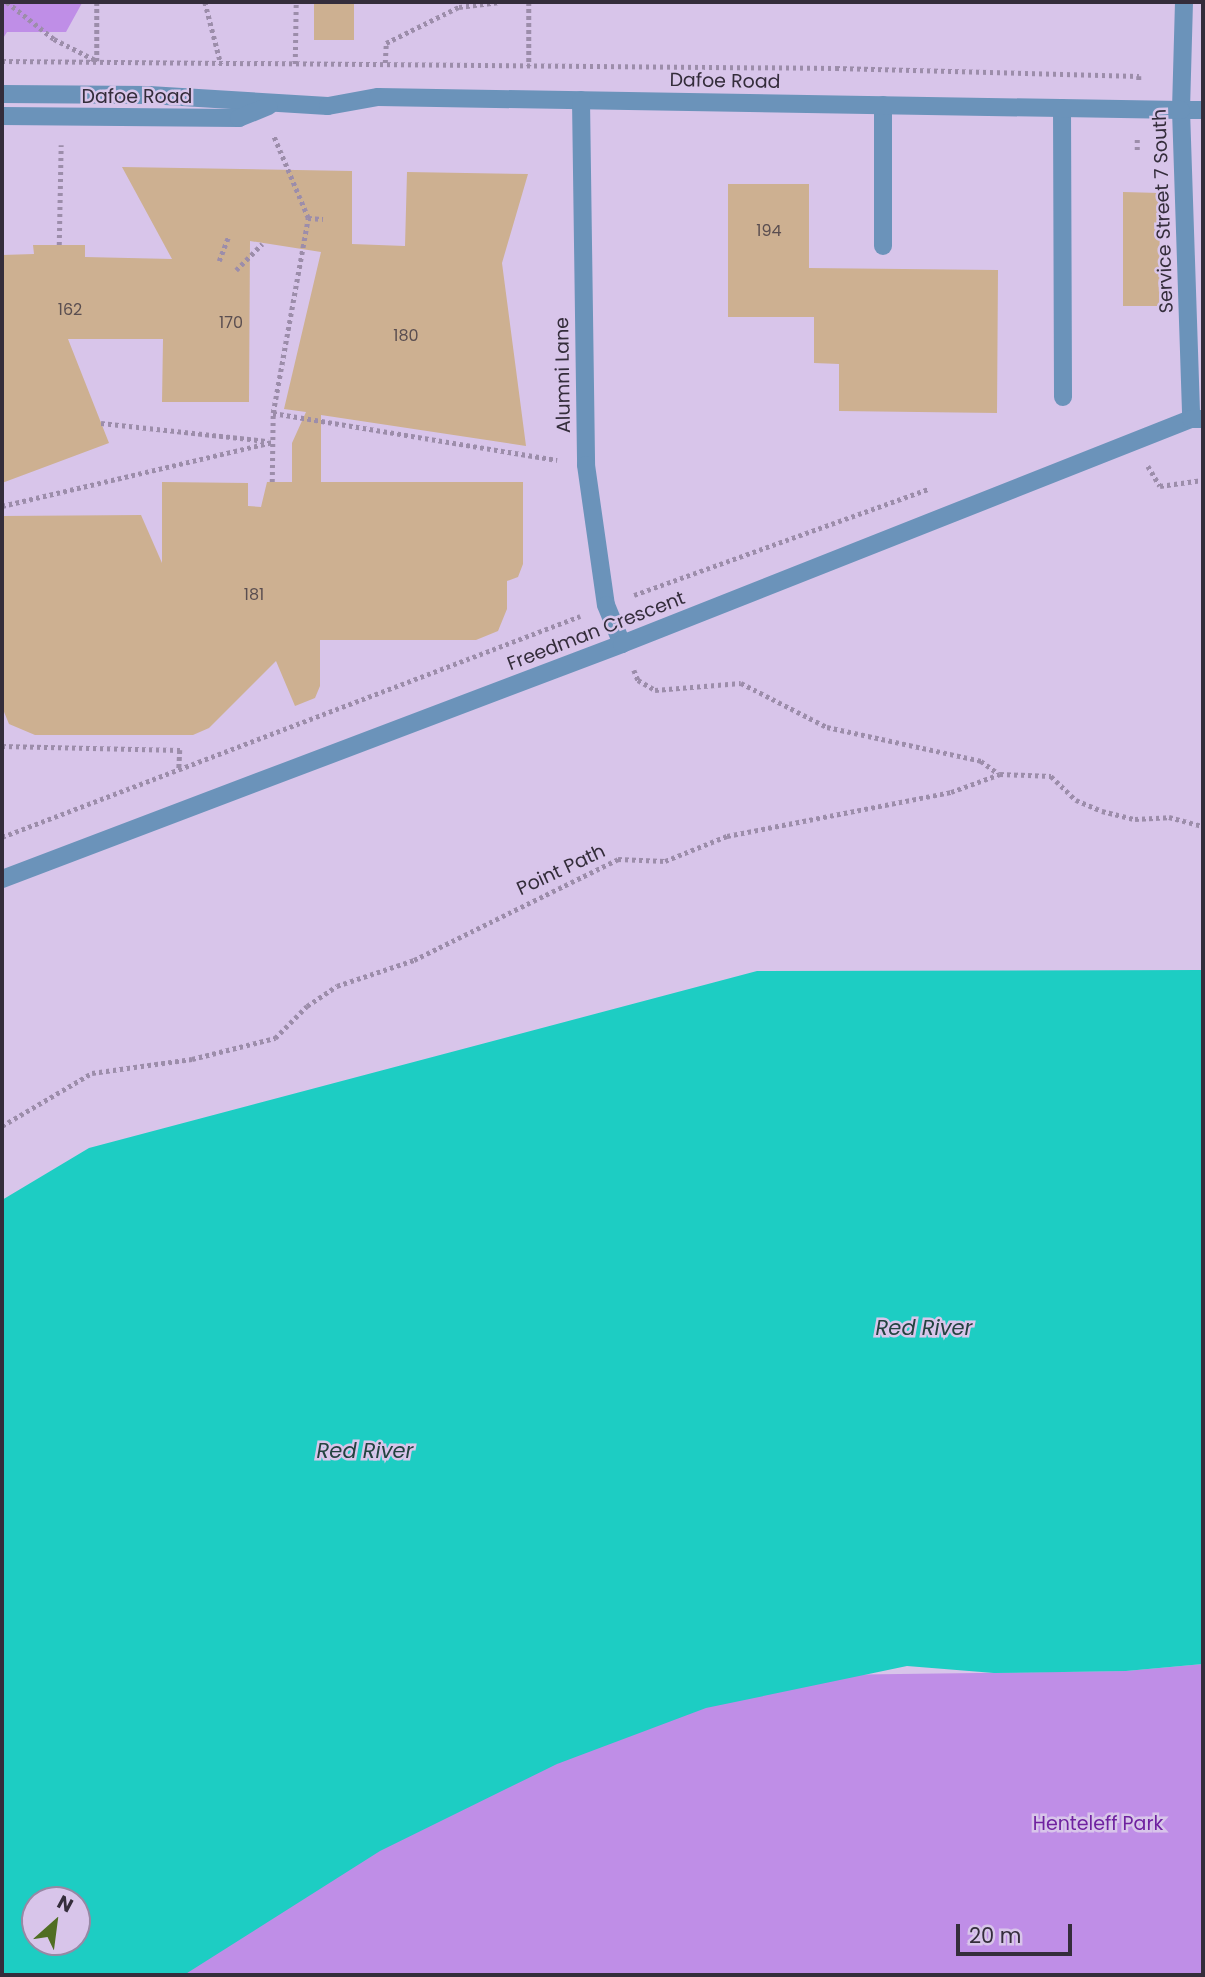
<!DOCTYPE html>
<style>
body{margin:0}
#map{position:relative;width:1205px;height:1977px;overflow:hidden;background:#d8c5ea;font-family:Poppins,sans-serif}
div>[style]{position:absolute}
.green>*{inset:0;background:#bf8ee7}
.water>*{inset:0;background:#1dcdc3}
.building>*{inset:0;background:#cdb091}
.path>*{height:4.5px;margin-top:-2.25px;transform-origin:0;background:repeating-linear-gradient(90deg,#9c8daa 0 3.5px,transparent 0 7px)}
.service>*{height:18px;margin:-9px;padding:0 9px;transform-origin:9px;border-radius:9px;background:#6b93ba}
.minor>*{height:18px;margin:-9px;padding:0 9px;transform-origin:9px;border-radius:9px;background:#6b93ba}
.tertiary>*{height:18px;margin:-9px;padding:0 9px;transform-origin:9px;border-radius:9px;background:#6b93ba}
span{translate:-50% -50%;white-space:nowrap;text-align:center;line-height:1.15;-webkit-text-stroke:5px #d8c5ea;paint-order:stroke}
.number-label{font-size:16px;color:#5a4e50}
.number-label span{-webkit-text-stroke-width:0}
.street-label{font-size:19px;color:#342d3b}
.park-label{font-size:19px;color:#6f21a0}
.water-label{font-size:21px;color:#234340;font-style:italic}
.frame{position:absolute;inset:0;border:4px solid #342d3b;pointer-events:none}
.north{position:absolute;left:21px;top:1886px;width:70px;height:70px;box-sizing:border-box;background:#d8c5ea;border:2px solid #9688a4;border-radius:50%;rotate:28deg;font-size:19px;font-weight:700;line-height:28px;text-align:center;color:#342d3b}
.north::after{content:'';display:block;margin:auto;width:24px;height:32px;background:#506e23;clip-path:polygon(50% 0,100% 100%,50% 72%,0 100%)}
.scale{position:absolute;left:956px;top:1924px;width:116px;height:32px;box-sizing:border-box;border:4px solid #342d3b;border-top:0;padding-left:9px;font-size:21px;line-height:24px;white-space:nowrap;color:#342d3b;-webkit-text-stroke:5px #d8c5ea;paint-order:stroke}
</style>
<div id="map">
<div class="green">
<div style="clip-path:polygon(2px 2px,82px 2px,82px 3px,66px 32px,7px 32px,2px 40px)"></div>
<div style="clip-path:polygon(1203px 1664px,1203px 1975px,110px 1975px,174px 1936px,751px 1676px,1126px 1671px)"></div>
</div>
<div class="water">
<div style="clip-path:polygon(evenodd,1203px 970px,1203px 1664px,1126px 1671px,994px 1673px,907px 1666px,706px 1708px,557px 1764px,380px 1851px,184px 1975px,2px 1975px,2px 1200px,89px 1148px,757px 971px,1203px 970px,35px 1900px,77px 1900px,77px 1942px,35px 1942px,35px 1900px)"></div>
</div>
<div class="building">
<div style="clip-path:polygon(314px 2px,354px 2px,354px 40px,314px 40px)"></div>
<div style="clip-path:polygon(122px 167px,352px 171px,352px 244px,405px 246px,407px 172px,528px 174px,502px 263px,526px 446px,321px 415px,321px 482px,523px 482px,523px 564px,518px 577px,507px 581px,507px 609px,498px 631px,476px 640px,320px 640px,320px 686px,315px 698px,295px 706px,276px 661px,209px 728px,193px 735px,35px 735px,9px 724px,2px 707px,2px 516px,141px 515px,162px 563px,162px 482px,248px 483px,248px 506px,261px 507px,267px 482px,292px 482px,292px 443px,306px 412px,284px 409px,321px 252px,250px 241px,249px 402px,162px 402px,163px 339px,68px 339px,109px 443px,2px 483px,2px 255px,34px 254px,33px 245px,85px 245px,85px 257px,172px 259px)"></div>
<div style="clip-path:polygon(728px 184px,809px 184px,809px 268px,998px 270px,997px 413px,839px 411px,839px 364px,814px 363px,814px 317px,728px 317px)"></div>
<div style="clip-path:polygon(1123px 192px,1160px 193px,1159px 306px,1123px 306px)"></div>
</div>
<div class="path">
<div style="left:7px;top:2px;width:60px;rotate:38.2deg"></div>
<div style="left:54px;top:39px;width:48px;rotate:27.1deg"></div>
<div style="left:97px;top:2px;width:59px;rotate:90deg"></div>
<div style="left:205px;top:2px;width:64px;rotate:75.5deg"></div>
<div style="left:529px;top:2px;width:64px;rotate:90deg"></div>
<div style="left:2px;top:61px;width:834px;rotate:0.48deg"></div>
<div style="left:836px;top:68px;width:303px;rotate:1.5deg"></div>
<div style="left:1139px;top:76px;width:6px;rotate:90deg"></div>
<div style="left:385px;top:63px;width:20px;rotate:-87deg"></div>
<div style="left:386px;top:43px;width:81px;rotate:-26.3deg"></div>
<div style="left:459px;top:7px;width:41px;rotate:-7deg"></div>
<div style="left:295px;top:64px;width:62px;rotate:-89.1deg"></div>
<div style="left:1137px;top:150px;width:14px;rotate:-90deg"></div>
<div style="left:308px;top:218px;width:15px;rotate:4deg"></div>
<div style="left:59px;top:245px;width:100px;rotate:-88.9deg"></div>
<div style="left:219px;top:261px;width:26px;rotate:-69deg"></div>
<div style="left:236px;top:270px;width:37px;rotate:-45deg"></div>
<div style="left:273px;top:413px;width:288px;rotate:9.4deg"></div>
<div style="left:101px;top:423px;width:168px;rotate:6.2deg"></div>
<div style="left:1148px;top:466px;width:23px;rotate:59deg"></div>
<div style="left:1160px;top:486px;width:43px;rotate:-7.9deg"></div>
<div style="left:272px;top:482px;width:69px;rotate:-89.2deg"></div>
<div style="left:273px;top:413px;width:198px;rotate:-79.8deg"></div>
<div style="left:308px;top:218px;width:88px;rotate:-112.8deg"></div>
<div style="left:2px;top:506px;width:277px;rotate:-13.3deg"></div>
<div style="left:634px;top:595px;width:313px;rotate:-19.8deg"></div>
<div style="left:634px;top:670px;width:11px;rotate:68deg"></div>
<div style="left:638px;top:680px;width:20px;rotate:30deg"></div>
<div style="left:655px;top:690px;width:86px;rotate:-4.7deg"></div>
<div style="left:741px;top:683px;width:97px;rotate:27.1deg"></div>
<div style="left:827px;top:727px;width:158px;rotate:12.4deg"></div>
<div style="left:981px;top:761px;width:22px;rotate:36deg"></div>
<div style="left:2px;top:746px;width:178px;rotate:1.3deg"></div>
<div style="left:180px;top:750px;width:19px;rotate:93deg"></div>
<div style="left:2px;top:837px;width:619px;rotate:-20.92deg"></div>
<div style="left:2px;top:1126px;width:104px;rotate:-30.5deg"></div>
<div style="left:92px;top:1073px;width:101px;rotate:-8deg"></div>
<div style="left:192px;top:1059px;width:86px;rotate:-14.2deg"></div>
<div style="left:275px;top:1038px;width:45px;rotate:-45deg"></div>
<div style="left:307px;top:1006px;width:36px;rotate:-34deg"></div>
<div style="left:337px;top:986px;width:81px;rotate:-18.7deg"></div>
<div style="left:414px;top:960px;width:228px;rotate:-26.3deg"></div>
<div style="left:618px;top:859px;width:47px;rotate:2.4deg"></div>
<div style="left:665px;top:861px;width:67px;rotate:-22deg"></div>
<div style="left:727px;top:836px;width:228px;rotate:-11.1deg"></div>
<div style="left:951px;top:792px;width:52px;rotate:-20.2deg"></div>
<div style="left:1000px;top:774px;width:51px;rotate:2.2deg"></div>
<div style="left:1051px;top:776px;width:35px;rotate:44deg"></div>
<div style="left:1076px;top:800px;width:28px;rotate:23deg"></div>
<div style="left:1102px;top:811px;width:34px;rotate:14deg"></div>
<div style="left:1135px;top:819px;width:34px;rotate:-3deg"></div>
<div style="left:1169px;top:817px;width:35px;rotate:15deg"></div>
</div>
<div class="service">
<div style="left:1184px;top:2px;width:108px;rotate:91.6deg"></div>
<div style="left:1181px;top:110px;width:309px;rotate:88.1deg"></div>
<div style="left:883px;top:105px;width:141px;rotate:90deg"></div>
<div style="left:1062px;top:108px;width:289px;rotate:89.8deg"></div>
<div style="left:1181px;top:110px;width:22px"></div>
</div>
<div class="minor">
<div style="left:2px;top:94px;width:147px;rotate:0.4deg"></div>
<div style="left:149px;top:95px;width:179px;rotate:3.5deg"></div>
<div style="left:328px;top:106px;width:51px;rotate:-10.2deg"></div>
<div style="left:378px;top:97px;width:803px;rotate:0.93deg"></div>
<div style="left:581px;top:100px;width:365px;rotate:89.2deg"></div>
<div style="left:586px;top:465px;width:141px;rotate:81.9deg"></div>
<div style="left:606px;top:605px;width:42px;rotate:67.7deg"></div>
<div style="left:2px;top:116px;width:237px;rotate:0.5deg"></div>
<div style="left:239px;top:118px;width:32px;rotate:-22deg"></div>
</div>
<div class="tertiary">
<div style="left:2px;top:879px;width:663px;rotate:-20.76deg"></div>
<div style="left:622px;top:644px;width:612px;rotate:-21.58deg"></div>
<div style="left:1191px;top:419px;width:12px"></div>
</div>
<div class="number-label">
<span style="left:769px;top:231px">194</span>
<span style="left:70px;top:310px">162</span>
<span style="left:231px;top:323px">170</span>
<span style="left:406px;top:336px">180</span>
<span style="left:254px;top:595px">181</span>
</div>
<div class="street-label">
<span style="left:725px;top:81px;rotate:1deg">Dafoe Road</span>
<span style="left:137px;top:97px">Dafoe Road</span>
<span style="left:1163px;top:211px;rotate:-92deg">Service Street 7 South</span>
<span style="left:563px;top:375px;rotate:-91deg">Alumni Lane</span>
<span style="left:596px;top:631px;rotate:-21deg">Freedman Crescent</span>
<span style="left:561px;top:870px;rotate:-25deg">Point Path</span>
</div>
<div class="park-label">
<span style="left:1098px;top:1824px">Henteleff Park</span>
</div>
<div class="water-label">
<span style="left:924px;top:1328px">Red River</span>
<span style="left:365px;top:1451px">Red River</span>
</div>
<div class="frame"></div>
<div class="north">N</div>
<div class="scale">20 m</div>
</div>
